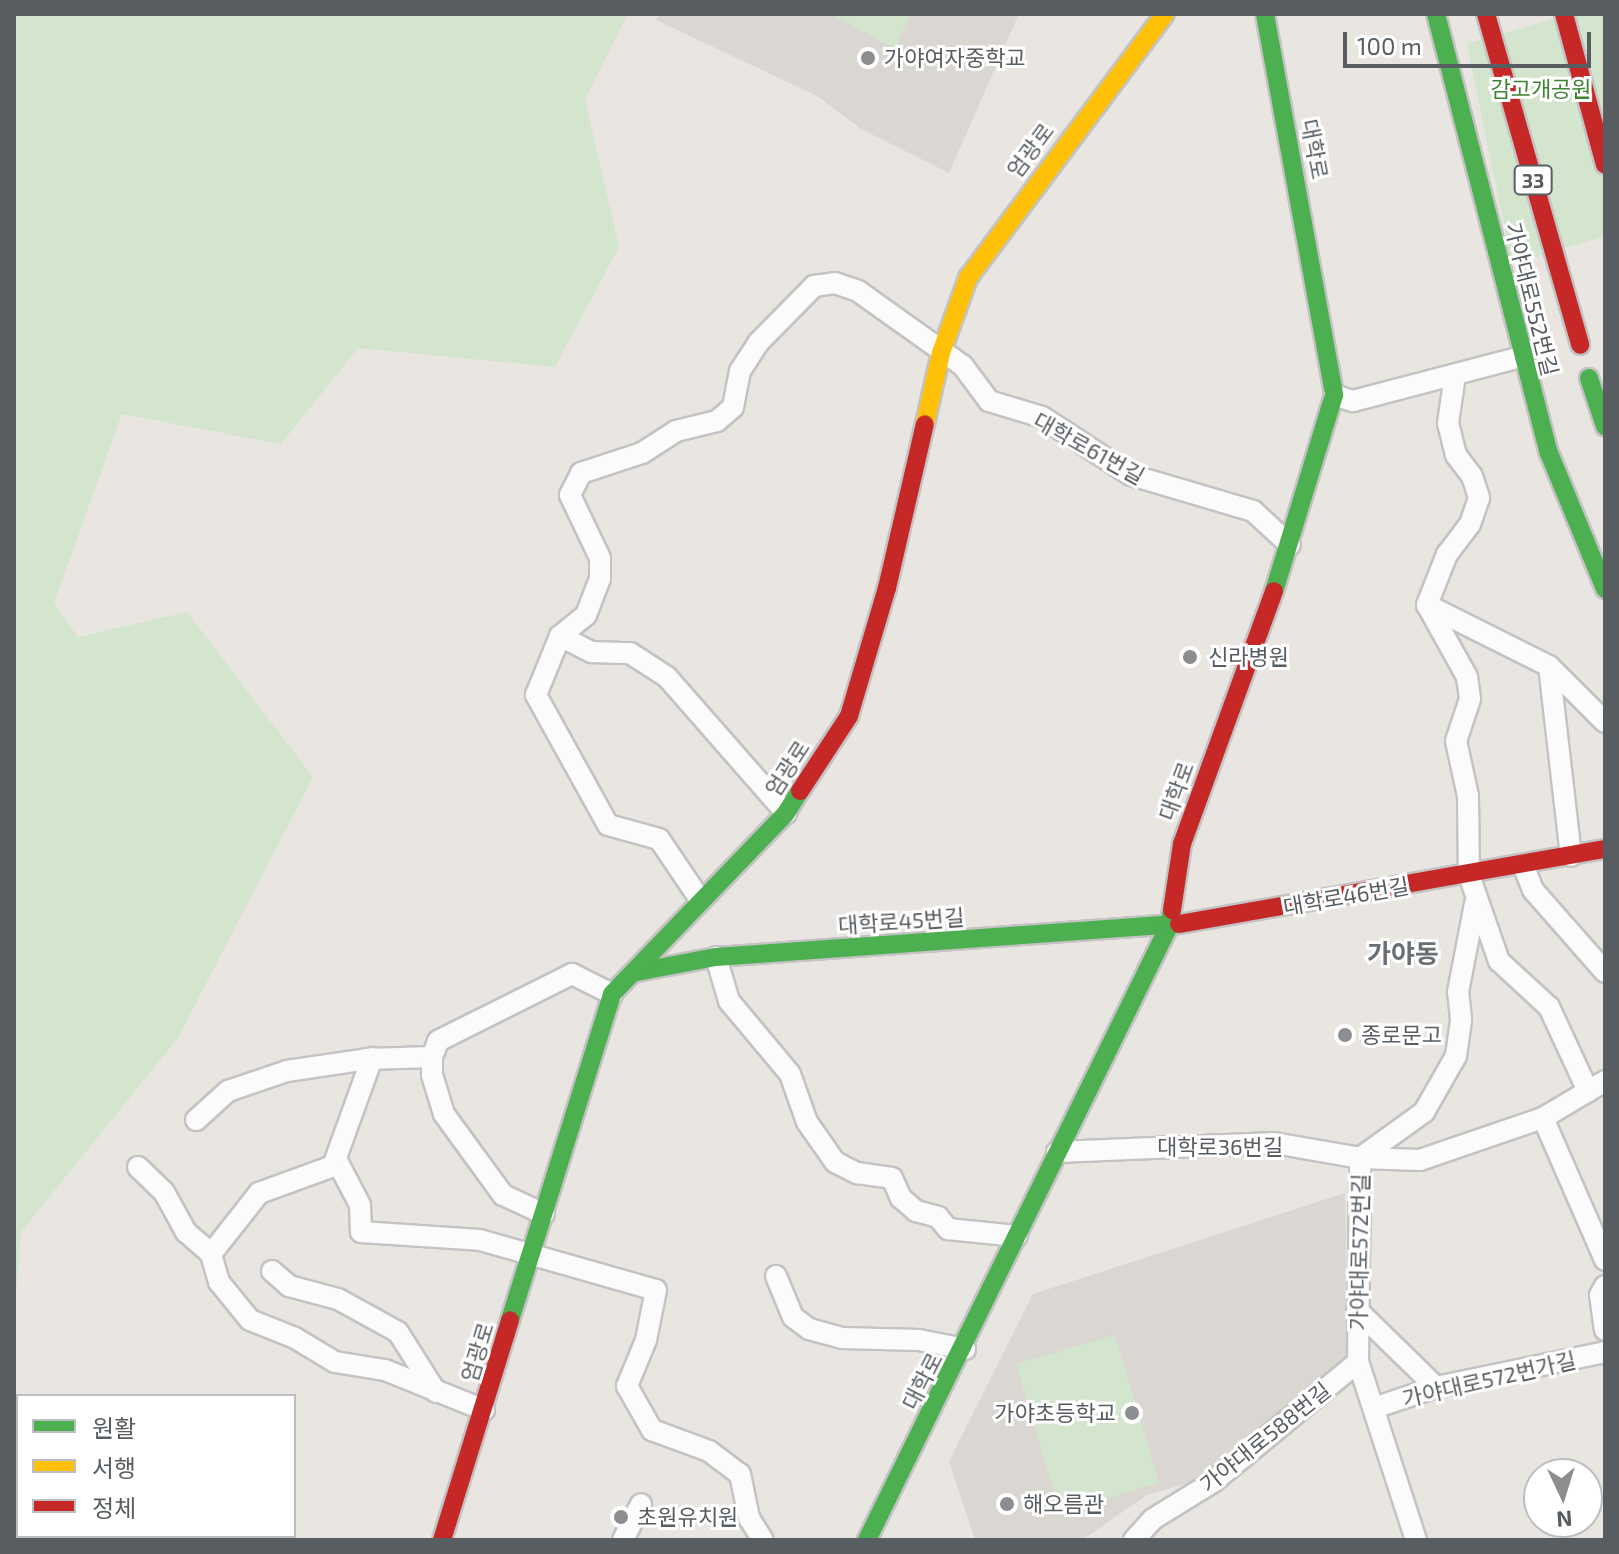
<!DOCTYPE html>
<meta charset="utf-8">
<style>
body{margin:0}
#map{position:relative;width:1619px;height:1554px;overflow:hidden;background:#e9e6e2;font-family:"Exo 2","Noto Sans KR",sans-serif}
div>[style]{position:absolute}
.education>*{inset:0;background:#dad6d1}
.green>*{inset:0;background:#d4e5cd}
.roads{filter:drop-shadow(2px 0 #c4c3c3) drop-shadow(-2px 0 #c4c3c3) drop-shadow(0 2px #c4c3c3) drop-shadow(0 -2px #c4c3c3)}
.street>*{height:20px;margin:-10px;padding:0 10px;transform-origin:10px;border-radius:10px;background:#fcfbfb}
.fast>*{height:18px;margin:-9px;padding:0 9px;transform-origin:9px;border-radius:9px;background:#4caf50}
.slow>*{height:18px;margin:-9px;padding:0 9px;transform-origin:9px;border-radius:9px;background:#ffc107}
.jam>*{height:18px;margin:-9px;padding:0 9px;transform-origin:9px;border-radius:9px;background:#c62828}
.dots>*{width:22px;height:22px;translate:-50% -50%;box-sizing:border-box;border:4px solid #fff;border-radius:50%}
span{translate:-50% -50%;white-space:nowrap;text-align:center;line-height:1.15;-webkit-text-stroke:6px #fff;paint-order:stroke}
.shield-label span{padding:2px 6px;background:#fff;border:2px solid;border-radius:6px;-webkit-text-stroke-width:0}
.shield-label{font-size:20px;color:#585d61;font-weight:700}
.poi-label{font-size:22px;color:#585d61}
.left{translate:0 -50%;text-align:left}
.right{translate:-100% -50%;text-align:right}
.park-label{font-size:22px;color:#408335}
.street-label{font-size:22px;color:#585d61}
.quarter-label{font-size:26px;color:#697073;font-weight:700}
.frame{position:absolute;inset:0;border:16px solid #585d61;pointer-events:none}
.legend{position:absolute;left:16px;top:1394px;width:280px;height:144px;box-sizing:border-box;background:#fff;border:2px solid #bcbec0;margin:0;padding:10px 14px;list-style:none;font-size:24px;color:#585d61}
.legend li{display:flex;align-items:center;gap:16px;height:40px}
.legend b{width:40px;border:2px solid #bcbec0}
.north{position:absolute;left:1523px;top:1458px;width:80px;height:80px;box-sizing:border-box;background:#fff;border:2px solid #bcbec0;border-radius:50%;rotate:176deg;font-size:22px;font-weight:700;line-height:32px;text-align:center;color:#585d61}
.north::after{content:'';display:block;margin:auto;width:28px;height:36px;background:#8b8d8e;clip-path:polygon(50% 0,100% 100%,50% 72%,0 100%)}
.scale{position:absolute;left:1343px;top:32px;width:248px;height:36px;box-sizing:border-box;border:4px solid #585d61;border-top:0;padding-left:10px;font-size:24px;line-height:28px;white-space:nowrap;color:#585d61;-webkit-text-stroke:6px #fff;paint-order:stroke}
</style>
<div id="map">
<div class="education">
<div style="clip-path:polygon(659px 14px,1019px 14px,949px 173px,861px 129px,817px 96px,656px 20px)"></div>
<div style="clip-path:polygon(1345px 1193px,1349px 1365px,1213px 1476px,1147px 1495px,1082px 1540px,975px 1540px,949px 1461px,1033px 1294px)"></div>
</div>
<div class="green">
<div style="clip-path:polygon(14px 14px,628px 14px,585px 100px,619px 247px,555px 367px,358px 348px,281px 444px,122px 414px,54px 603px,78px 637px,187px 612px,313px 777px,178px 1038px,21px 1232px,14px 1321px)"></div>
<div style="clip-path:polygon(831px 14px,911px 14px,895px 49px)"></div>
<div style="clip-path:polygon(1569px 14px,1605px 14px,1605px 236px,1512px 264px,1467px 44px)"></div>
<div style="clip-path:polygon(1115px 1335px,1159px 1483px,1060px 1512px,1016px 1364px)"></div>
</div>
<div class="roads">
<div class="street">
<div style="left:1455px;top:375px;width:49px;rotate:98.3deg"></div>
<div style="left:1448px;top:423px;width:33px;rotate:76deg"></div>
<div style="left:1456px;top:455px;width:26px;rotate:53deg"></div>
<div style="left:1472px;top:476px;width:23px;rotate:72deg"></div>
<div style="left:1479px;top:498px;width:28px;rotate:109deg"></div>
<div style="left:1470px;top:524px;width:38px;rotate:127deg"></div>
<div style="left:1447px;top:554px;width:55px;rotate:111.4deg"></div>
<div style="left:1427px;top:605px;width:82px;rotate:60.9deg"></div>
<div style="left:1467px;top:677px;width:22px;rotate:82deg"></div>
<div style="left:1470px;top:699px;width:44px;rotate:108.4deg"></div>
<div style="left:1456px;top:741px;width:56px;rotate:77.7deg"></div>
<div style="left:1468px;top:796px;width:79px;rotate:89.3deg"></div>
<div style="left:1469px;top:875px;width:91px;rotate:70.8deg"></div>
<div style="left:1499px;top:961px;width:68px;rotate:42.6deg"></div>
<div style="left:1549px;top:1007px;width:93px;rotate:65.1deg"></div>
<div style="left:1334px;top:395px;width:20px;rotate:18deg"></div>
<div style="left:1353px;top:401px;width:174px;rotate:-14.7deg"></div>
<div style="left:1427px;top:605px;width:136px;rotate:26.6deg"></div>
<div style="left:1549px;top:666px;width:79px;rotate:45deg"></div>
<div style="left:560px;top:636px;width:36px;rotate:27deg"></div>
<div style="left:592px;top:652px;width:38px;rotate:2deg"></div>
<div style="left:630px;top:653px;width:44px;rotate:33deg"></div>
<div style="left:667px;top:677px;width:181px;rotate:48.8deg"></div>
<div style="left:1549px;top:666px;width:191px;rotate:83.4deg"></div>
<div style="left:1523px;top:865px;width:27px;rotate:68deg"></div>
<div style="left:1533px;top:890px;width:109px;rotate:48.7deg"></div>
<div style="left:699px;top:898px;width:71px;rotate:-124.1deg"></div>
<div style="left:659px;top:839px;width:53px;rotate:-164.6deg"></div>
<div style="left:608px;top:825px;width:149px;rotate:-119deg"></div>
<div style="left:536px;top:695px;width:64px;rotate:-67.9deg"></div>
<div style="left:560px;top:636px;width:33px;rotate:-39deg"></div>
<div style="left:586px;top:615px;width:39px;rotate:-69deg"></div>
<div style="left:600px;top:579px;width:21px;rotate:-90deg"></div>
<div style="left:600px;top:558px;width:70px;rotate:-115.5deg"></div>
<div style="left:570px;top:495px;width:25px;rotate:-63deg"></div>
<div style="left:581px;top:473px;width:64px;rotate:-18.2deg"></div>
<div style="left:642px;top:453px;width:40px;rotate:-32.9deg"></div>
<div style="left:676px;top:431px;width:42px;rotate:-13.7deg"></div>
<div style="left:717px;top:421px;width:21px;rotate:-41deg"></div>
<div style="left:733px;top:407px;width:37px;rotate:-79deg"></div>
<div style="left:740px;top:371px;width:33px;rotate:-57deg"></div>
<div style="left:758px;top:343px;width:80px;rotate:-45.5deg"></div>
<div style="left:814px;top:286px;width:21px;rotate:-8deg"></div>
<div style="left:835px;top:283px;width:24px;rotate:19deg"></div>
<div style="left:858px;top:291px;width:129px;rotate:35.5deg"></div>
<div style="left:963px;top:366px;width:44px;rotate:53.4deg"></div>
<div style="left:989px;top:401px;width:55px;rotate:16.8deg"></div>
<div style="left:1042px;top:417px;width:106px;rotate:33.1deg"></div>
<div style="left:1131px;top:475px;width:127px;rotate:16.4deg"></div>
<div style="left:1253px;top:511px;width:50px;rotate:42.6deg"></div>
<div style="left:716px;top:957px;width:46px;rotate:73.5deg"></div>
<div style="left:729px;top:1001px;width:95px;rotate:50.1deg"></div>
<div style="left:790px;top:1074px;width:51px;rotate:70.5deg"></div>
<div style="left:807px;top:1122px;width:49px;rotate:55deg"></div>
<div style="left:835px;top:1162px;width:25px;rotate:27deg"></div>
<div style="left:857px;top:1173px;width:35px;rotate:8deg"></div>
<div style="left:892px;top:1178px;width:22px;rotate:66deg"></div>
<div style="left:901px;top:1198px;width:20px;rotate:41deg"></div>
<div style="left:916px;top:1211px;width:23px;rotate:15deg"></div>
<div style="left:938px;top:1217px;width:16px;rotate:50deg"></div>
<div style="left:948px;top:1229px;width:69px;rotate:5.8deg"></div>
<div style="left:1543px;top:1118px;width:155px;rotate:66.4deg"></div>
<div style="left:196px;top:1120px;width:43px;rotate:-42.2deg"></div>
<div style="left:228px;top:1091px;width:62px;rotate:-18.7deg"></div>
<div style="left:287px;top:1071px;width:81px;rotate:-8.5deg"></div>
<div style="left:367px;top:1059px;width:65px;rotate:-1.8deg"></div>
<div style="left:1057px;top:1152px;width:217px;rotate:-2.4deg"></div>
<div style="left:1274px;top:1143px;width:87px;rotate:9.9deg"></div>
<div style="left:1360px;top:1158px;width:60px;rotate:1.9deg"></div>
<div style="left:1420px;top:1160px;width:130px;rotate:-18.9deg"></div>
<div style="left:1543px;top:1118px;width:72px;rotate:-30.8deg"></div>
<div style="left:336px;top:1159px;width:52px;rotate:62.4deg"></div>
<div style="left:360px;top:1205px;width:27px;rotate:88deg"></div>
<div style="left:361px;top:1232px;width:119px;rotate:3.8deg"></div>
<div style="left:480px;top:1240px;width:183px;rotate:15.9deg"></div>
<div style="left:656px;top:1290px;width:51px;rotate:101.3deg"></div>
<div style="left:646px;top:1340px;width:50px;rotate:112.4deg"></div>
<div style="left:627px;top:1386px;width:51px;rotate:60.4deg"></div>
<div style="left:652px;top:1430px;width:61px;rotate:20.2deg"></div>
<div style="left:709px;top:1451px;width:39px;rotate:37deg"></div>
<div style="left:740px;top:1474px;width:45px;rotate:78.4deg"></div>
<div style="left:749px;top:1518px;width:26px;rotate:58deg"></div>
<div style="left:138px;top:1167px;width:36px;rotate:44deg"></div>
<div style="left:164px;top:1192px;width:46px;rotate:61.2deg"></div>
<div style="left:186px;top:1232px;width:33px;rotate:41deg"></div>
<div style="left:211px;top:1254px;width:29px;rotate:74deg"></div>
<div style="left:219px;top:1282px;width:49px;rotate:50.8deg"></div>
<div style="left:250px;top:1320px;width:48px;rotate:21.8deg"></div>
<div style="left:295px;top:1338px;width:47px;rotate:31deg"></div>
<div style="left:335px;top:1362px;width:51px;rotate:9.1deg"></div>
<div style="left:385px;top:1370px;width:107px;rotate:22deg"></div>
<div style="left:544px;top:1214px;width:45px;rotate:-155.1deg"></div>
<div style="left:503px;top:1195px;width:100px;rotate:-126.1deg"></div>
<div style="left:444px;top:1114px;width:41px;rotate:-107.1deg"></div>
<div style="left:432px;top:1075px;width:18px;rotate:-90deg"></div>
<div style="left:432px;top:1057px;width:17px;rotate:-69deg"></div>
<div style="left:438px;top:1041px;width:150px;rotate:-26.6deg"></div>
<div style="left:572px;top:974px;width:45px;rotate:26.6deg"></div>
<div style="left:211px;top:1254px;width:78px;rotate:-51.8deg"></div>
<div style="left:259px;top:1193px;width:79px;rotate:-20deg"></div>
<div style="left:333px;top:1166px;width:115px;rotate:-70.1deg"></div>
<div style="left:272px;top:1271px;width:23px;rotate:41deg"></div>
<div style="left:289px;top:1286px;width:51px;rotate:14.9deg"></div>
<div style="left:338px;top:1299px;width:68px;rotate:28.8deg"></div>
<div style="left:398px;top:1332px;width:71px;rotate:57.7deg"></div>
<div style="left:776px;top:1276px;width:44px;rotate:67.5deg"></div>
<div style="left:793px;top:1317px;width:20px;rotate:37deg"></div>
<div style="left:809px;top:1329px;width:34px;rotate:15deg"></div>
<div style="left:842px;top:1338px;width:77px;rotate:1.5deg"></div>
<div style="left:919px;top:1340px;width:47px;rotate:11.1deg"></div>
<div style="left:1605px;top:1286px;width:10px;rotate:119deg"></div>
<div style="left:1600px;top:1295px;width:35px;rotate:82deg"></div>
<div style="left:1357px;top:1310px;width:110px;rotate:44.3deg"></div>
<div style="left:1374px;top:1408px;width:65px;rotate:-18.7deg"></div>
<div style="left:1436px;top:1387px;width:173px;rotate:-11.7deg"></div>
<div style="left:623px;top:1540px;width:40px;rotate:-63.4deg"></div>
<div style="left:1134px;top:1540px;width:28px;rotate:-48deg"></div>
<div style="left:1153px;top:1519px;width:70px;rotate:-31.7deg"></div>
<div style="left:1213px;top:1482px;width:188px;rotate:-39.6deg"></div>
<div style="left:1416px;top:1540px;width:187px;rotate:-108deg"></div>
<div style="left:1358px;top:1362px;width:204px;rotate:-89.4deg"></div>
<div style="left:1360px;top:1158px;width:79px;rotate:-35.7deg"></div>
<div style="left:1424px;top:1112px;width:64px;rotate:-60.3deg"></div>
<div style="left:1456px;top:1056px;width:37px;rotate:-82deg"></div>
<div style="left:1461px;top:1019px;width:27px;rotate:-96deg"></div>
<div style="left:1458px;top:992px;width:90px;rotate:-79.1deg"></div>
</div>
<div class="fast">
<div style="left:1265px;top:14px;width:387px;rotate:79.7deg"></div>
<div style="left:1334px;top:395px;width:205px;rotate:107deg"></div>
<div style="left:1436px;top:14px;width:453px;rotate:75.6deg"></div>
<div style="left:1549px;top:453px;width:147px;rotate:67.6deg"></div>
<div style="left:1589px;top:378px;width:51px;rotate:71.6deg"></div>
<div style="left:637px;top:972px;width:80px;rotate:-10.8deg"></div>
<div style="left:716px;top:957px;width:464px;rotate:-4.1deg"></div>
<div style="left:510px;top:1320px;width:342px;rotate:-72.6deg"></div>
<div style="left:612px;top:994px;width:251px;rotate:-46.1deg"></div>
<div style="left:786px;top:813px;width:26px;rotate:-58deg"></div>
<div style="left:867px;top:1540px;width:684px;rotate:-63.81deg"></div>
<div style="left:1169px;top:926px;width:16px;rotate:-79deg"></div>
</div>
<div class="slow">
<div style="left:925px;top:424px;width:73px;rotate:-77.3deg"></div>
<div style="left:941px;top:353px;width:80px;rotate:-70.2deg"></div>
<div style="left:968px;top:278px;width:329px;rotate:-53.3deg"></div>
</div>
<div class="jam">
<div style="left:1486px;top:14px;width:344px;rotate:74.1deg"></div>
<div style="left:1564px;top:14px;width:156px;rotate:74.8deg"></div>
<div style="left:800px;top:791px;width:90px;rotate:-56.8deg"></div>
<div style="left:849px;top:716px;width:134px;rotate:-73.5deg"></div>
<div style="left:887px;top:588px;width:168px;rotate:-77deg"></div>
<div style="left:1172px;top:910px;width:67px;rotate:-81.4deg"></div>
<div style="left:1182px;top:844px;width:269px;rotate:-70deg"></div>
<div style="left:1179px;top:924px;width:433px;rotate:-10deg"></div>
<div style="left:442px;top:1540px;width:230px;rotate:-72.8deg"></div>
</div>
</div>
<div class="dots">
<div style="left:868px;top:58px;background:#8b8d8e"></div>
<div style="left:1190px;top:657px;background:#8b8d8e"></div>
<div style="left:1345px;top:1035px;background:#8b8d8e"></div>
<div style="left:1132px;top:1413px;background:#8b8d8e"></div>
<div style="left:1007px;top:1504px;background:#8b8d8e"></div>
<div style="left:621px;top:1517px;background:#8b8d8e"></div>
</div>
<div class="shield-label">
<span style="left:1533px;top:180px">33</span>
</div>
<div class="poi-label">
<span class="left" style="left:884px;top:58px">가야여자중학교</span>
<span class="left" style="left:1208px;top:657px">신라병원</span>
<span class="left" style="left:1361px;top:1035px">종로문고</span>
<span class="right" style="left:1116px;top:1413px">가야초등학교</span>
<span class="left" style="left:1023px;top:1504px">해오름관</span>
<span class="left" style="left:637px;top:1517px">초원유치원</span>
</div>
<div class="park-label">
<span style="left:1541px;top:89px">감고개공원</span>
</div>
<div class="street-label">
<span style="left:1315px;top:149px;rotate:79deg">대학로</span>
<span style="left:1030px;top:150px;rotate:-53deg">엄광로</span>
<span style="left:1532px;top:299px;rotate:76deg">가야대로552번길</span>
<span style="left:1089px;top:448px;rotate:29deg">대학로61번길</span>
<span style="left:787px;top:768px;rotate:-57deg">엄광로</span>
<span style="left:1176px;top:791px;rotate:-70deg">대학로</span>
<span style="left:1346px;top:896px;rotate:-10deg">대학로46번길</span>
<span style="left:901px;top:921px;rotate:-4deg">대학로45번길</span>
<span style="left:1220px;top:1147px">대학로36번길</span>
<span style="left:1359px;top:1252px;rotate:-89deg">가야대로572번길</span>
<span style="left:477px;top:1352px;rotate:-73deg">엄광로</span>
<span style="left:1489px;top:1379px;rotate:-13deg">가야대로572번가길</span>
<span style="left:922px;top:1381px;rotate:-63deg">대학로</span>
<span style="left:1265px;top:1437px;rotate:-39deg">가야대로588번길</span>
</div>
<div class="quarter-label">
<span style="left:1403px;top:953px">가야동</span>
</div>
<div class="frame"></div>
<ul class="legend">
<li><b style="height:10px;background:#4caf50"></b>원활</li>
<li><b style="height:10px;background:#ffc107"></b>서행</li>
<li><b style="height:10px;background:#c62828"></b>정체</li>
</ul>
<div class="north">N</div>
<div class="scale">100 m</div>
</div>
